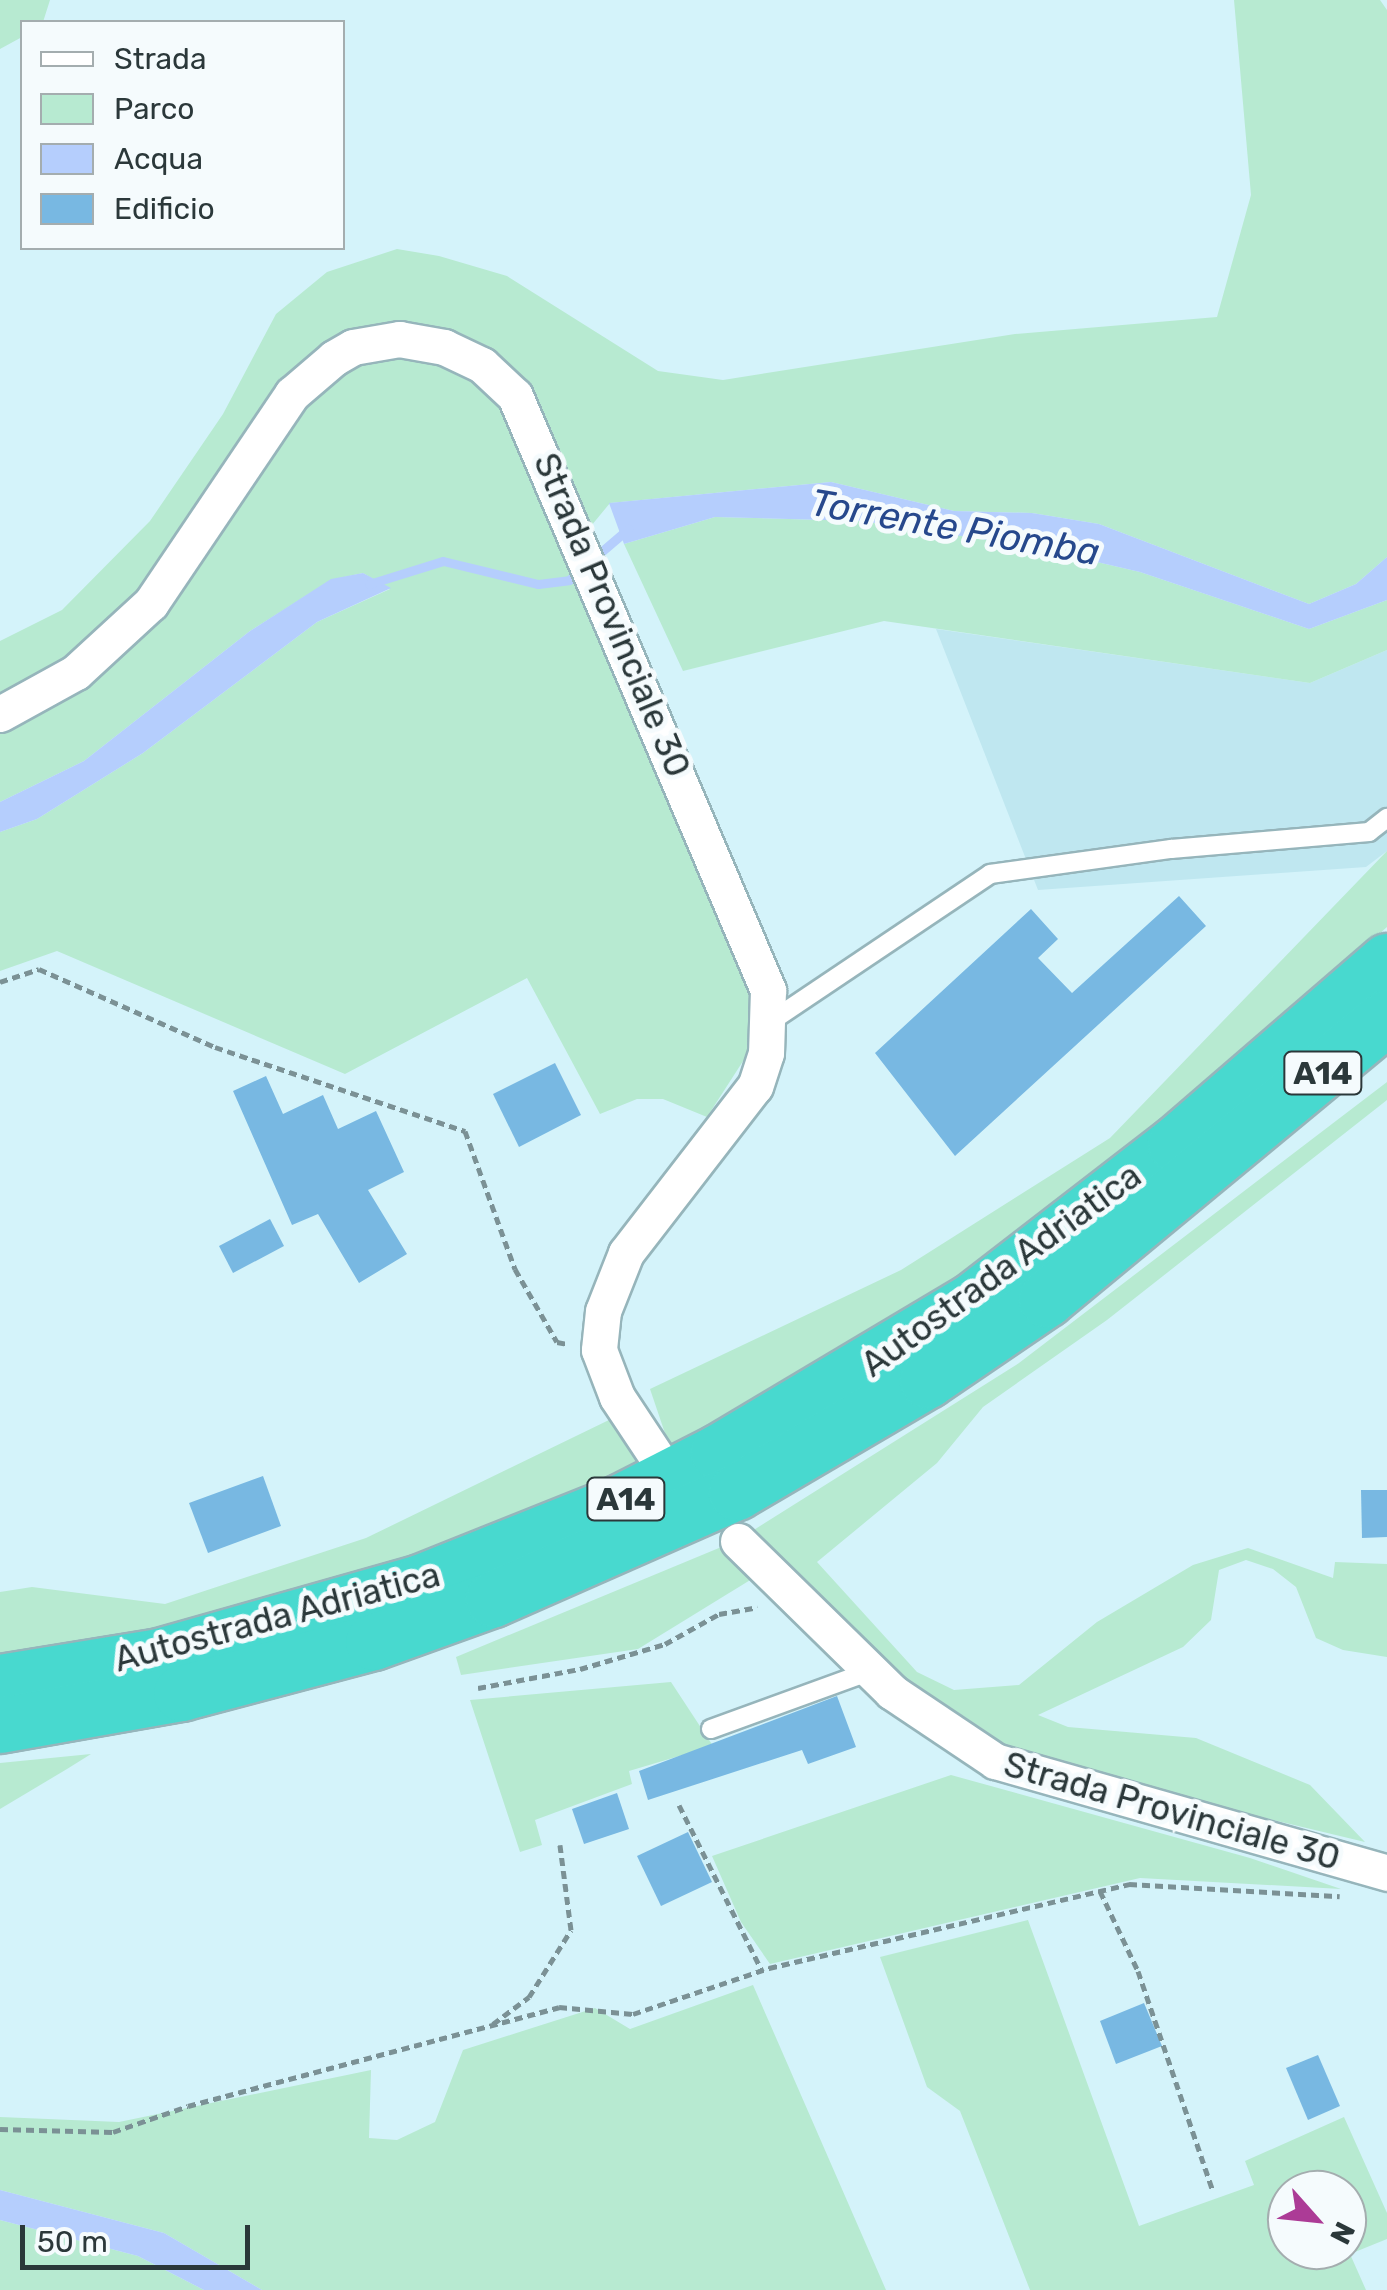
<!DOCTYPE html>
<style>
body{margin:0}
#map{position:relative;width:1387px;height:2290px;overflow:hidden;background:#d4f3fa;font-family:Rubik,sans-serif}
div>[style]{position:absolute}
.built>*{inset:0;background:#bfe7f0}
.green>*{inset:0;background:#b7ead1}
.water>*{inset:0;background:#b5cefd}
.stream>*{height:9px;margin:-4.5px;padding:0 4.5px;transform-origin:4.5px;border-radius:4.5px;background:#b5cefd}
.building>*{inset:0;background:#78b8e2}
.path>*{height:5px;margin-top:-2.5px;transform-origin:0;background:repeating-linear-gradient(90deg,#7b9195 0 8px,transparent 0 13px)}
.roads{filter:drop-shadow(2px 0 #96b5bb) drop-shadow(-2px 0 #96b5bb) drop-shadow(0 2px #96b5bb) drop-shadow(0 -2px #96b5bb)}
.service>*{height:18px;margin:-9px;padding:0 9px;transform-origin:9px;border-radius:9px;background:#fff}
.minor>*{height:35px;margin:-17.5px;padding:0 17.5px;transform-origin:17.5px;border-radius:17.5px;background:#fff}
.motorway>*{height:55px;margin:-27.5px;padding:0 27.5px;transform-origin:27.5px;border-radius:27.5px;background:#48d9cf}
span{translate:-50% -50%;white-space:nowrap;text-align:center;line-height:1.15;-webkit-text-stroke:10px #f5fbfd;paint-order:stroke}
.shield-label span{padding:2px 8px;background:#f5fbfd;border:2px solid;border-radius:8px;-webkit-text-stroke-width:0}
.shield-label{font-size:32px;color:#2b383a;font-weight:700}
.street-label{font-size:35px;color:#2b383a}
.water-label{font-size:38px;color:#26488c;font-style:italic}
.legend{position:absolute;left:20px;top:20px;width:325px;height:230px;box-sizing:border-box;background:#f5fbfd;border:2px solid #a4adaf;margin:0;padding:12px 18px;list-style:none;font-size:30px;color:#2b383a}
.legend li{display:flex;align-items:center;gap:20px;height:50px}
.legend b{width:50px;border:2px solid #a4adaf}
.north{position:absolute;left:1267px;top:2170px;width:100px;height:100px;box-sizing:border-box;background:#f5fbfd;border:2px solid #a4adaf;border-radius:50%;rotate:117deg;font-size:28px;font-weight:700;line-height:40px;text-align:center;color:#2b383a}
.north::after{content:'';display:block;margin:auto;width:35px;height:45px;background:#ac3b96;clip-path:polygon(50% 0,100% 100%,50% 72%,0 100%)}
.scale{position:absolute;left:20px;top:2225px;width:230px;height:45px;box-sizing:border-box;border:5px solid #2b383a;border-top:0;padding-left:12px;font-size:30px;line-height:35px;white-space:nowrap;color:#2b383a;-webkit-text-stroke:8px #f5fbfd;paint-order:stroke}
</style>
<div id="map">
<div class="built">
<div style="clip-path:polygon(936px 629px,1310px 683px,1387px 650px,1387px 851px,1366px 867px,1038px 890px)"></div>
</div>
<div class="green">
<div style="clip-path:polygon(0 0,50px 0,43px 22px,22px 22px,22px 37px,0 49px)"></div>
<div style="clip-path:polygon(1234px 0,1380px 0,1387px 10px,1387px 557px,1356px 584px,1309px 604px,1099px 524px,1032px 513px,954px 511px,831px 482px,610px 503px,577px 543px,759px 1001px,756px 1041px,707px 1117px,663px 1099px,637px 1099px,600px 1114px,527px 978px,345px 1074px,57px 951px,0 971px,0 832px,37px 819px,143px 753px,317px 622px,390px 589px,363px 573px,331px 580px,250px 631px,84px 761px,0 802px,0 641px,62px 610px,150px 521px,223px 414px,276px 314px,327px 272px,397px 249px,439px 256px,507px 276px,658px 371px,723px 380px,1015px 334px,1217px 317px,1251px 195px)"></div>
<div style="clip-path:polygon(715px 517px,861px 521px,1028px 546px,1140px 572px,1309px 629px,1387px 600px,1387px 650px,1310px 683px,884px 621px,683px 671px,624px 544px)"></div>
<div style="clip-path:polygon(1387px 851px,1387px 927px,1084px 1193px,853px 1343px,670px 1448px,650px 1389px,901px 1270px,1110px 1138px)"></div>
<div style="clip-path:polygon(1387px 1082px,1387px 1100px,1107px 1320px,983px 1407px,937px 1463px,817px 1562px,917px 1672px,954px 1690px,1019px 1685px,1097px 1622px,1193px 1565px,1248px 1548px,1333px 1578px,1335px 1562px,1387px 1564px,1387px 1657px,1343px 1650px,1316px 1638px,1296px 1587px,1273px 1569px,1246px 1560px,1219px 1570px,1211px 1620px,1183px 1647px,1038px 1715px,1068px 1727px,1196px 1738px,1310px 1785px,1365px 1842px,1040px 1764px,971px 1736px,903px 1690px,741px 1538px,1019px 1363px)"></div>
<div style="clip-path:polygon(609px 1420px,643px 1464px,489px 1529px,339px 1583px,190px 1624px,0 1659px,0 1592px,32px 1587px,165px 1604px,366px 1538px)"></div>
<div style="clip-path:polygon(731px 1543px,760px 1574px,638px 1649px,461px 1675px,456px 1657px)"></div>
<div style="clip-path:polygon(671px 1682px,713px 1746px,629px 1771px,632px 1784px,535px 1820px,542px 1845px,520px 1852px,470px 1700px)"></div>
<div style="clip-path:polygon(91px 1754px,67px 1769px,0 1809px,0 1763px)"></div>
<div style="clip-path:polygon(951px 1775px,1250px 1858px,1341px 1889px,1140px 1878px,770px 1964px,741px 1922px,712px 1856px)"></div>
<div style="clip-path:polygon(evenodd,1028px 1920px,1139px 2226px,1254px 2185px,1245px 2161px,1344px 2117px,1387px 2213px,1387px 2239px,1350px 2254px,1366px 2290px,1030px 2290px,960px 2111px,927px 2087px,880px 1957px,1028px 1920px,1287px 2190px,1347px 2190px,1347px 2250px,1287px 2250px,1287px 2190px)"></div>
<div style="clip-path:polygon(753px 1985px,886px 2290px,262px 2290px,164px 2233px,0 2190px,0 2117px,119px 2122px,371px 2070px,369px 2138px,397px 2140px,435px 2122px,463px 2050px,595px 2008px,630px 2029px)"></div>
<div style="clip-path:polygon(0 2220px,138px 2256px,204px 2290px,0 2290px)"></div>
</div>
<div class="water">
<div style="clip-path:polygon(831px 482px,954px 511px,1032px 513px,1099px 524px,1309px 604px,1356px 584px,1387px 557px,1387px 600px,1309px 629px,1140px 572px,1028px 546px,861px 521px,715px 517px,624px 544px,609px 503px)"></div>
<div style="clip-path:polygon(363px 573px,391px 588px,317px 622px,143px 753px,37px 819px,0 832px,0 802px,84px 761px,250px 631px,331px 579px)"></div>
<div style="clip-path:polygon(0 2190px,164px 2233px,262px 2290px,204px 2290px,138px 2256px,0 2220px)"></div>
</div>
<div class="stream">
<div style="left:594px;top:558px;width:45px;rotate:-40.5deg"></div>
<div style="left:369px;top:584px;width:77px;rotate:-17.3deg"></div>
<div style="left:443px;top:561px;width:98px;rotate:13.6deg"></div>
<div style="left:538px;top:584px;width:31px;rotate:-7deg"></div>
<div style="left:569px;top:580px;width:13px;rotate:-42deg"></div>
</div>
<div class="building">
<div style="clip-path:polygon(1179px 896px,1206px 926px,955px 1156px,875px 1053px,1031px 909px,1058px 939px,1038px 958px,1072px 993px)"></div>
<div style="clip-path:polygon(555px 1063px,581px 1115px,519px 1147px,493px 1094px)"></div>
<div style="clip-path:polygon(266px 1076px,283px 1114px,323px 1095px,338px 1129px,376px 1111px,404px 1172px,368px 1190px,407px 1254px,359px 1283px,318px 1214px,292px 1225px,233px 1091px)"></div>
<div style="clip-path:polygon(270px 1219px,284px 1246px,233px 1273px,219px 1246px)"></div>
<div style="clip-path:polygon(263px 1476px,281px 1526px,208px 1553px,189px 1503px)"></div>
<div style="clip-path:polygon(1361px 1490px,1387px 1490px,1387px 1537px,1362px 1538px)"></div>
<div style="clip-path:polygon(837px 1696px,856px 1747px,808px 1764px,802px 1750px,648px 1800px,639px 1771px)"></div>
<div style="clip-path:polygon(617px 1793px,629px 1829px,584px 1844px,572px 1809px)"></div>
<div style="clip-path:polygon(688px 1832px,712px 1882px,661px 1906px,637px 1856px)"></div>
<div style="clip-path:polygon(1144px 2003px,1162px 2046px,1116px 2064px,1100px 2021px)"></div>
<div style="clip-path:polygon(1318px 2055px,1340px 2106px,1308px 2120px,1286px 2068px)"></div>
</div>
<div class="path">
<div style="left:0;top:982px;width:41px;rotate:-18.4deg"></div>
<div style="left:39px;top:969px;width:193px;rotate:23.9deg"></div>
<div style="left:215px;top:1047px;width:264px;rotate:18.6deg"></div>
<div style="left:465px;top:1131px;width:147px;rotate:70.1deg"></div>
<div style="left:515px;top:1269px;width:84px;rotate:60.1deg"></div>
<div style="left:557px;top:1342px;width:10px;rotate:11deg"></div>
<div style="left:478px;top:1688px;width:104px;rotate:-10.6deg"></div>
<div style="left:580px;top:1669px;width:89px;rotate:-16.4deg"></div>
<div style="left:665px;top:1644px;width:62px;rotate:-29.1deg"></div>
<div style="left:719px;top:1614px;width:39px;rotate:-10deg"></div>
<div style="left:679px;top:1805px;width:186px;rotate:63.4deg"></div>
<div style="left:1100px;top:1891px;width:89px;rotate:64.6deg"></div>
<div style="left:1138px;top:1971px;width:232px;rotate:71.2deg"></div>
<div style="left:493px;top:2024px;width:45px;rotate:-36.9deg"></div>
<div style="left:529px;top:1997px;width:79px;rotate:-57.9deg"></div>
<div style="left:571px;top:1930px;width:86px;rotate:-97.4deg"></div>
<div style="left:0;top:2129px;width:113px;rotate:1.5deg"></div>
<div style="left:113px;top:2132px;width:79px;rotate:-19.1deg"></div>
<div style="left:188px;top:2106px;width:384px;rotate:-14.9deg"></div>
<div style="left:559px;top:2007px;width:74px;rotate:5.4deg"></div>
<div style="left:633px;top:2014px;width:144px;rotate:-18.7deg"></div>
<div style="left:769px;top:1968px;width:370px;rotate:-13.1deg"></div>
<div style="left:1129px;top:1884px;width:211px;rotate:3.3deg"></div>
</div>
<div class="roads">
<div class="service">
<div style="left:770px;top:1022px;width:265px;rotate:-33.9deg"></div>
<div style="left:990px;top:874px;width:183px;rotate:-7.9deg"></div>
<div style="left:1171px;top:849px;width:199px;rotate:-4.9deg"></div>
<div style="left:1369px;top:832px;width:23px;rotate:-38deg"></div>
<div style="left:711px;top:1729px;width:169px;rotate:-20deg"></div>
</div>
<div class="minor">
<div style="left:0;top:714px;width:87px;rotate:-28.9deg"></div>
<div style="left:76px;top:672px;width:102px;rotate:-42.6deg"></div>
<div style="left:151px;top:603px;width:252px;rotate:-56deg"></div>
<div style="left:292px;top:394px;width:55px;rotate:-40.6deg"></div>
<div style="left:334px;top:358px;width:22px;rotate:-30deg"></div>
<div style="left:353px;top:347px;width:47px;rotate:-9.9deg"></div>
<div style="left:399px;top:339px;width:46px;rotate:10.1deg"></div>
<div style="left:444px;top:347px;width:42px;rotate:25.3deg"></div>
<div style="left:482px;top:365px;width:45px;rotate:43.2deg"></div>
<div style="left:515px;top:396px;width:646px;rotate:66.93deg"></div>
<div style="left:768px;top:990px;width:63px;rotate:91.8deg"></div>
<div style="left:766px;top:1053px;width:35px;rotate:108deg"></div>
<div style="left:755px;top:1086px;width:211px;rotate:127.7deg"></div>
<div style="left:626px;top:1253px;width:62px;rotate:111.6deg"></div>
<div style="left:603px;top:1311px;width:39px;rotate:96deg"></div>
<div style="left:599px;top:1350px;width:50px;rotate:69deg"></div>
<div style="left:617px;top:1397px;width:71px;rotate:56.5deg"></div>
<div style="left:738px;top:1541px;width:216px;rotate:44.4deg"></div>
<div style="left:892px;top:1692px;width:124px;rotate:33.8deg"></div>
<div style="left:995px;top:1761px;width:408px;rotate:15.9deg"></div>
</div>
<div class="motorway">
<div style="left:0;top:1682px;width:161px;rotate:-9.3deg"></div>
<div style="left:159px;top:1656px;width:271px;rotate:-15.8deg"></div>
<div style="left:420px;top:1582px;width:215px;rotate:-21.8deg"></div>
<div style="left:620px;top:1502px;width:110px;rotate:-27deg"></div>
<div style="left:718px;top:1452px;width:297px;rotate:-30.8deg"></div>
<div style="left:973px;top:1300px;width:255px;rotate:-37.7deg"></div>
<div style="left:1175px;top:1144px;width:280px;rotate:-40.8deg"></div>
<div style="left:0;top:1725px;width:184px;rotate:-10deg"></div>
<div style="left:181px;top:1693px;width:199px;rotate:-14.9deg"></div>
<div style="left:373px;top:1642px;width:127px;rotate:-19.7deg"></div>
<div style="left:493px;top:1599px;width:266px;rotate:-23.8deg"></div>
<div style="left:736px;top:1492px;width:221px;rotate:-30.4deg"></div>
<div style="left:927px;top:1380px;width:144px;rotate:-34.2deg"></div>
<div style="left:1046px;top:1299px;width:442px;rotate:-39.6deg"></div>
</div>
</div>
<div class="shield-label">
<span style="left:1323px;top:1073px">A14</span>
<span style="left:626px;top:1499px">A14</span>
</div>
<div class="street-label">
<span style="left:612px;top:615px;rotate:67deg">Strada Provinciale 30</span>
<span style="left:1001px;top:1270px;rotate:-36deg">Autostrada Adriatica</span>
<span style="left:277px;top:1617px;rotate:-15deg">Autostrada Adriatica</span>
<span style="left:1172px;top:1811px;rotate:16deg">Strada Provinciale 30</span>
</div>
<div class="water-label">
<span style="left:955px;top:528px;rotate:10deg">Torrente Piomba</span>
</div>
<ul class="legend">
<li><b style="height:12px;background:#fff"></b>Strada</li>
<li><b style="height:28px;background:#b7ead1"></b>Parco</li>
<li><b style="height:28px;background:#b5cefd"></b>Acqua</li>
<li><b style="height:28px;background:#78b8e2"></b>Edificio</li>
</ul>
<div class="north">N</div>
<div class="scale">50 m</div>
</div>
